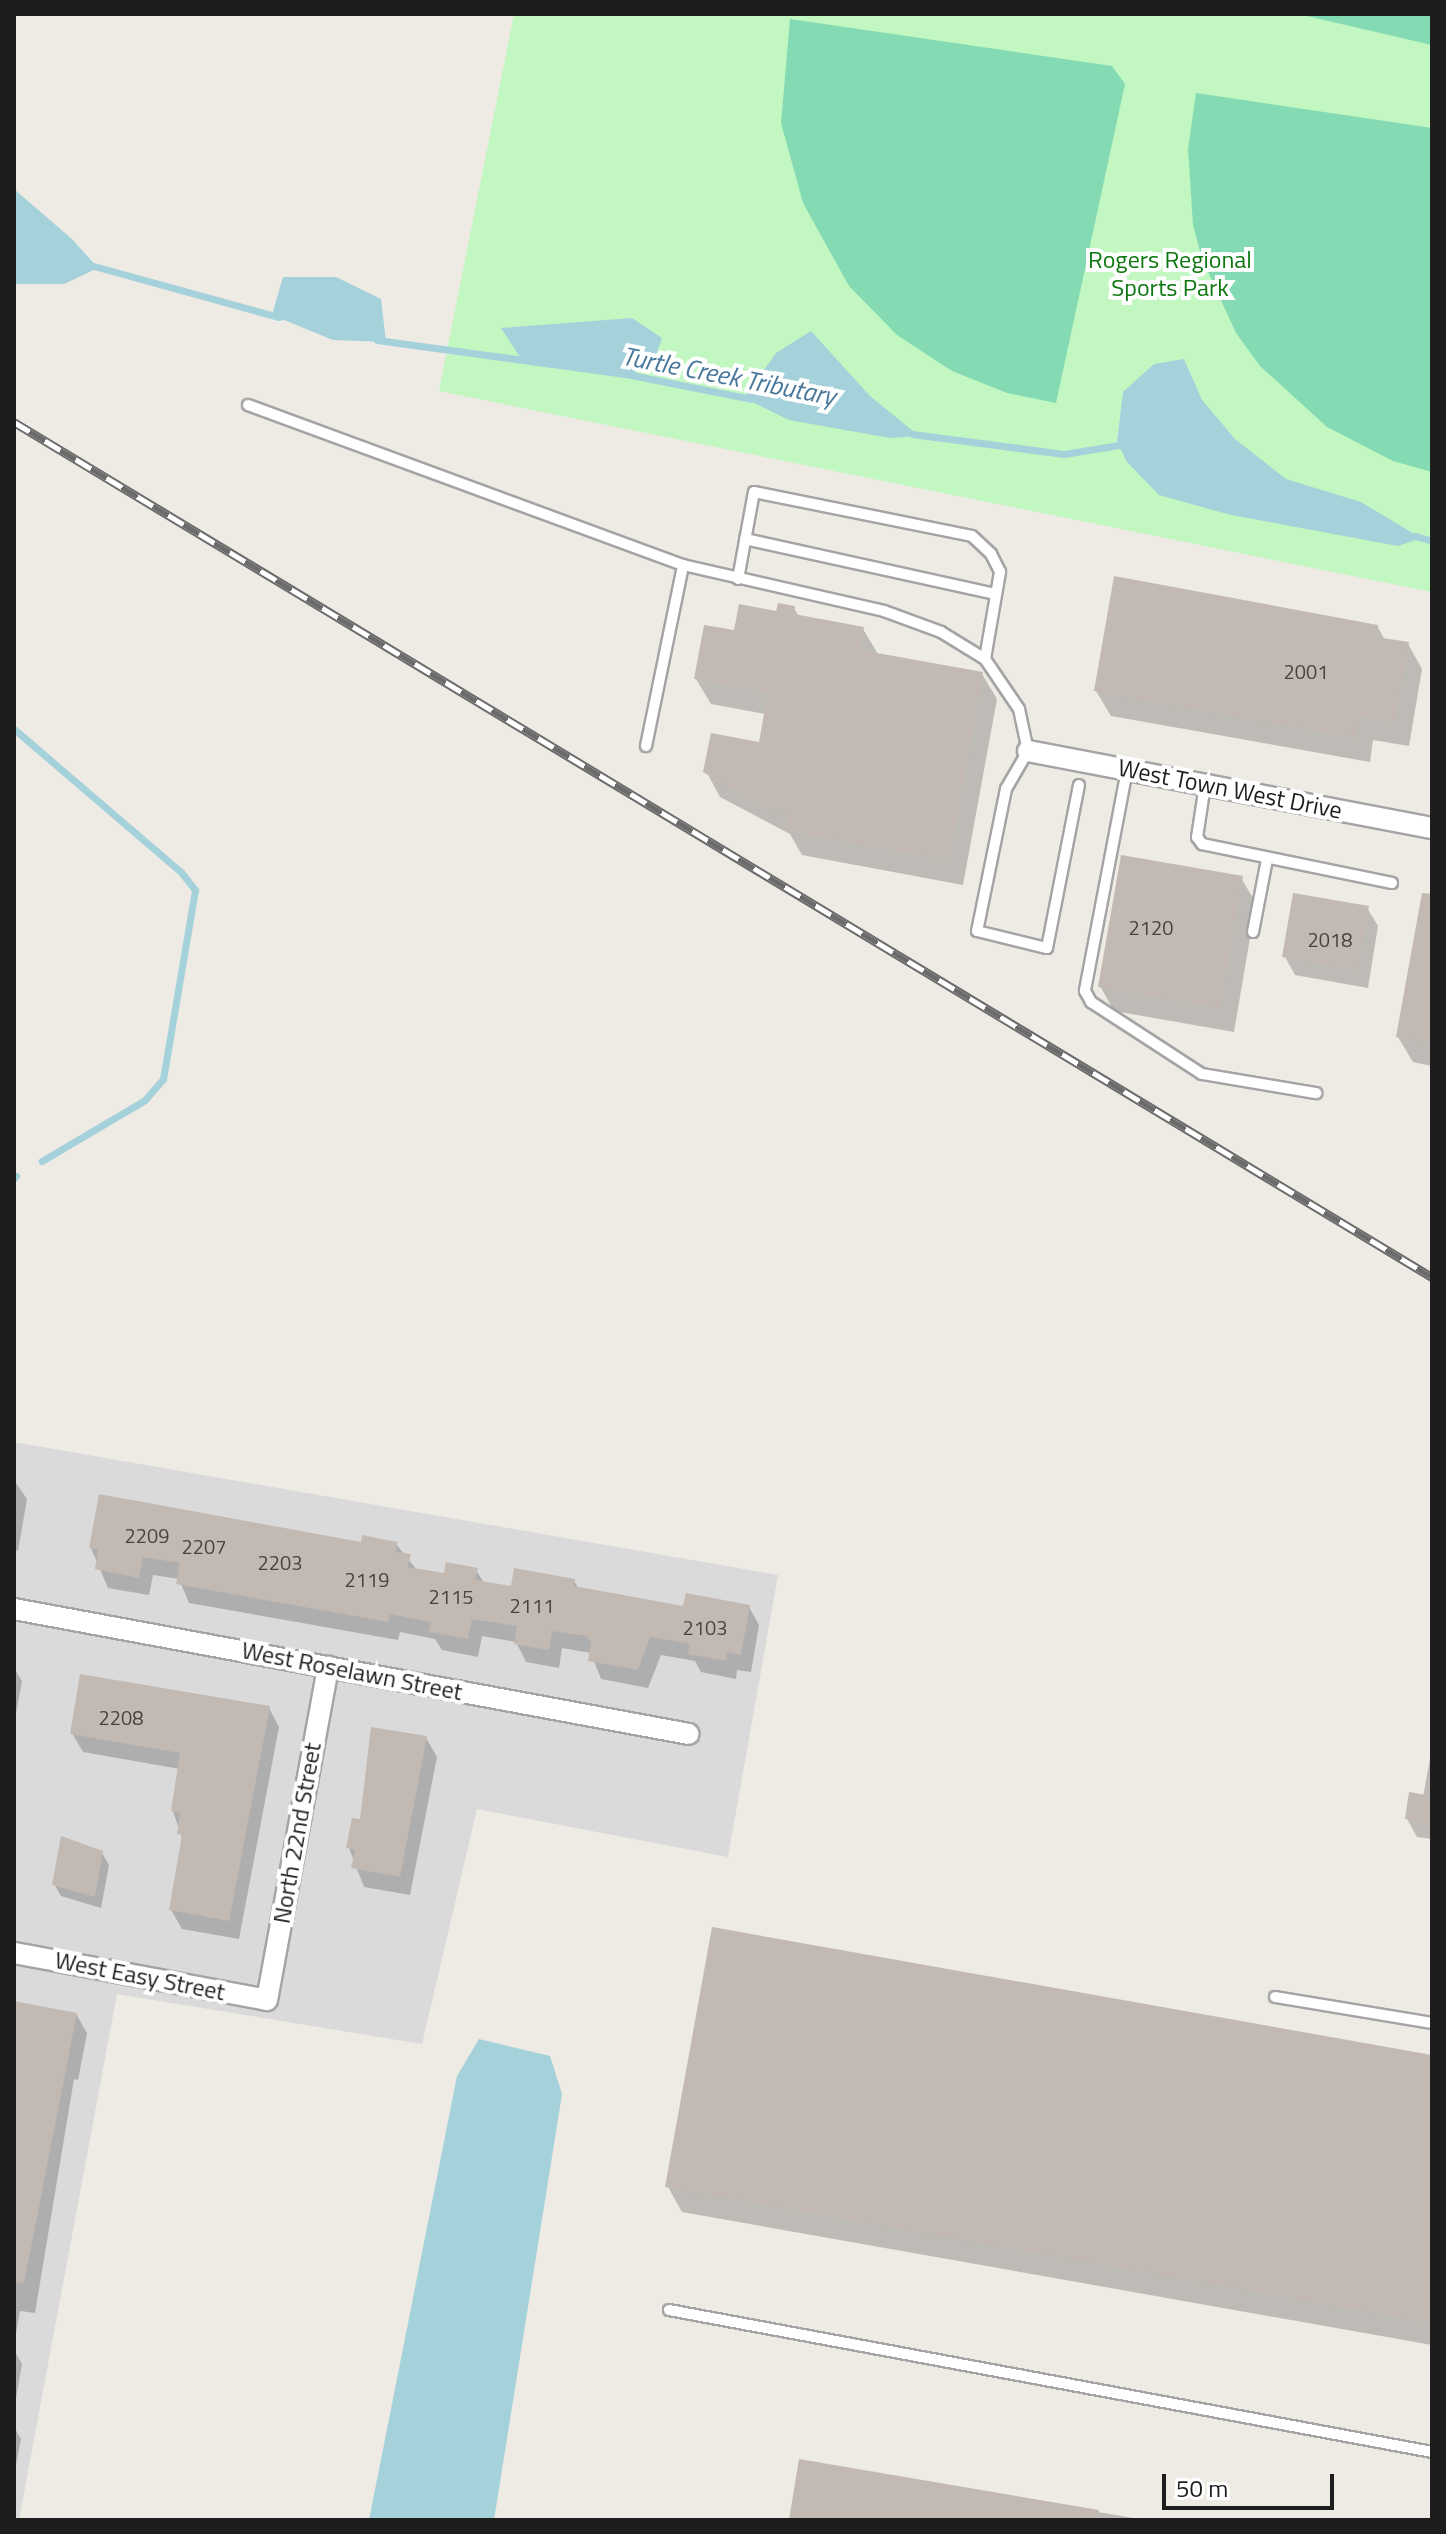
<!DOCTYPE html>
<style>
body{margin:0}
#map{position:relative;width:1446px;height:2534px;overflow:hidden;background:#eeeae4;font-family:"Titillium Web",sans-serif}
div>[style]{position:absolute}
.residential>*{inset:0;background:#dbdada}
.park>*{inset:0;background:#c2f7c2}
.pitch>*{inset:0;background:#84dbb3}
.water>*{inset:0;background:#a5d2da}
.shadow>*{inset:0;background:#0003}
.stream>*{height:7px;margin:-3.5px;padding:0 3.5px;transform-origin:3.5px;border-radius:3.5px;background:#a5d2da}
.building>*{inset:0;background:#c2b9b3}
.roads{filter:drop-shadow(2px 0 #a4a4a4) drop-shadow(-2px 0 #a4a4a4) drop-shadow(0 2px #a4a4a4) drop-shadow(0 -2px #a4a4a4)}
.lane>*{height:10px;margin:-5px;padding:0 5px;transform-origin:5px;border-radius:5px;background:#fff}
.street>*{height:20px;margin:-10px;padding:0 10px;transform-origin:10px;border-radius:10px;background:#fff}
.rail>*{height:9px;margin-top:-4.5px;transform-origin:0;background:repeating-linear-gradient(90deg,#fff 0 18px,#6b6b6b 0 36px);box-sizing:border-box;border-block:2px solid #6b6b6b}
span{translate:-50% -50%;white-space:nowrap;text-align:center;line-height:1.15;-webkit-text-stroke:8px #fff;paint-order:stroke}
.number-label{font-size:20px;color:#464442}
.number-label span{-webkit-text-stroke-width:0}
.park-label{font-size:24px;color:#0f7710}
.street-label{font-size:24px;color:#1d1d1d}
.water-label{font-size:26px;color:#47779a;font-style:italic}
.frame{position:absolute;inset:0;border:16px solid #1d1d1d;pointer-events:none}
.scale{position:absolute;left:1162px;top:2474px;width:172px;height:36px;box-sizing:border-box;border:4px solid #1d1d1d;border-top:0;padding-left:10px;font-size:24px;line-height:28px;white-space:nowrap;color:#1d1d1d;-webkit-text-stroke:6px #fff;paint-order:stroke}
</style>
<div id="map">
<div class="residential">
<div style="clip-path:polygon(14px 1442px,778px 1575px,728px 1857px,477px 1809px,422px 2044px,117px 1994px,19px 2520px,14px 2520px)"></div>
</div>
<div class="park">
<div style="clip-path:polygon(514px 14px,1432px 14px,1432px 592px,439px 391px)"></div>
</div>
<div class="pitch">
<div style="clip-path:polygon(1298px 14px,1432px 14px,1432px 45px)"></div>
<div style="clip-path:polygon(790px 19px,1112px 66px,1125px 84px,1056px 403px,1007px 393px,952px 371px,897px 335px,849px 286px,803px 203px,781px 123px)"></div>
<div style="clip-path:polygon(1196px 93px,1432px 128px,1432px 472px,1393px 461px,1327px 427px,1260px 366px,1236px 333px,1202px 259px,1193px 225px,1188px 149px)"></div>
</div>
<div class="water">
<div style="clip-path:polygon(14px 189px,72px 239px,98px 268px,64px 284px,14px 284px)"></div>
<div style="clip-path:polygon(283px 277px,336px 277px,381px 299px,386px 342px,333px 340px,272px 315px)"></div>
<div style="clip-path:polygon(632px 318px,662px 338px,654px 362px,631px 375px,520px 357px,501px 328px)"></div>
<div style="clip-path:polygon(811px 331px,870px 396px,919px 436px,890px 438px,789px 420px,744px 398px,776px 353px)"></div>
<div style="clip-path:polygon(1184px 359px,1202px 400px,1235px 439px,1286px 479px,1361px 502px,1421px 538px,1398px 546px,1231px 515px,1159px 495px,1127px 462px,1117px 442px,1123px 392px,1154px 364px)"></div>
<div style="clip-path:polygon(479px 2039px,550px 2056px,562px 2094px,494px 2520px,369px 2520px,457px 2076px)"></div>
</div>
<div class="shadow">
<div style="clip-path:polygon(794px 608px,799px 617px,863px 629px,878px 654px,982px 674px,997px 699px,963px 885px,802px 855px,790px 834px,720px 797px,706px 771px,761px 744px,766px 714px,711px 704px,696px 679px,736px 632px)"></div>
<div style="clip-path:polygon(1377px 626px,1385px 640px,1408px 644px,1422px 669px,1409px 746px,1373px 740px,1370px 762px,1111px 716px,1096px 691px)"></div>
<div style="clip-path:polygon(1241px 878px,1256px 903px,1234px 1032px,1114px 1011px,1100px 986px)"></div>
<div style="clip-path:polygon(1432px 907px,1432px 1066px,1413px 1062px,1398px 1037px)"></div>
<div style="clip-path:polygon(1367px 908px,1378px 926px,1368px 988px,1295px 975px,1285px 957px)"></div>
<div style="clip-path:polygon(14px 1480px,27px 1499px,18px 1551px,14px 1550px)"></div>
<div style="clip-path:polygon(396px 1544px,417px 1570px,446px 1575px,476px 1570px,484px 1583px,513px 1589px,574px 1581px,579px 1589px,685px 1609px,749px 1607px,759px 1625px,751px 1672px,737px 1670px,736px 1679px,701px 1672px,695px 1661px,661px 1655px,648px 1688px,601px 1679px,591px 1653px,562px 1648px,559px 1668px,526px 1662px,516px 1642px,482px 1636px,478px 1657px,442px 1650px,435px 1639px,400px 1632px,398px 1640px,189px 1603px,179px 1579px,153px 1575px,149px 1595px,108px 1588px,91px 1548px)"></div>
<div style="clip-path:polygon(14px 1668px,22px 1681px,14px 1724px)"></div>
<div style="clip-path:polygon(269px 1708px,279px 1727px,239px 1939px,182px 1929px,171px 1910px,183px 1841px,173px 1811px,180px 1769px,83px 1752px,72px 1733px)"></div>
<div style="clip-path:polygon(426px 1738px,437px 1757px,410px 1895px,364px 1887px,349px 1848px,362px 1822px)"></div>
<div style="clip-path:polygon(1432px 1747px,1432px 1839px,1417px 1837px,1407px 1819px,1423px 1797px)"></div>
<div style="clip-path:polygon(62px 1839px,102px 1853px,109px 1865px,101px 1908px,61px 1896px,54px 1884px)"></div>
<div style="clip-path:polygon(14px 2006px,76px 2014px,87px 2033px,78px 2080px,74px 2079px,35px 2313px,20px 2311px,14px 2345px)"></div>
<div style="clip-path:polygon(1432px 2057px,1432px 2345px,682px 2212px,668px 2187px)"></div>
<div style="clip-path:polygon(14px 2350px,22px 2364px,14px 2410px)"></div>
<div style="clip-path:polygon(14px 2427px,21px 2439px,14px 2475px)"></div>
<div style="clip-path:polygon(801px 2461px,1145px 2520px,791px 2520px)"></div>
</div>
<div class="stream">
<div style="left:90px;top:265px;width:196px;rotate:15.4deg"></div>
<div style="left:377px;top:340px;width:256px;rotate:7.8deg"></div>
<div style="left:631px;top:375px;width:122px;rotate:11.3deg"></div>
<div style="left:912px;top:434px;width:153px;rotate:7.5deg"></div>
<div style="left:1064px;top:454px;width:62px;rotate:-9.3deg"></div>
<div style="left:1415px;top:536px;width:18px;rotate:16deg"></div>
<div style="left:14px;top:729px;width:220px;rotate:40.6deg"></div>
<div style="left:181px;top:872px;width:23px;rotate:52deg"></div>
<div style="left:195px;top:890px;width:192px;rotate:99.6deg"></div>
<div style="left:163px;top:1079px;width:28px;rotate:131deg"></div>
<div style="left:145px;top:1100px;width:120px;rotate:149.4deg"></div>
<div style="left:14px;top:1178px;width:3px;rotate:-45deg"></div>
</div>
<div class="building">
<div style="clip-path:polygon(1114px 576px,1378px 625px,1376px 637px,1409px 642px,1395px 722px,1360px 716px,1356px 738px,1094px 691px)"></div>
<div style="clip-path:polygon(778px 603px,795px 606px,794px 614px,864px 627px,860px 650px,983px 672px,949px 860px,786px 831px,789px 812px,767px 808px,703px 772px,711px 733px,759px 742px,768px 692px,694px 679px,704px 625px,734px 630px,739px 604px,776px 611px)"></div>
<div style="clip-path:polygon(1121px 855px,1243px 876px,1220px 1008px,1098px 987px)"></div>
<div style="clip-path:polygon(1293px 893px,1369px 906px,1358px 970px,1282px 957px)"></div>
<div style="clip-path:polygon(1422px 893px,1432px 894px,1432px 1044px,1396px 1037px)"></div>
<div style="clip-path:polygon(99px 1494px,361px 1542px,362px 1535px,397px 1542px,396px 1552px,411px 1554px,408px 1567px,444px 1573px,446px 1562px,478px 1568px,475px 1580px,511px 1586px,514px 1568px,575px 1579px,574px 1586px,683px 1606px,686px 1593px,750px 1605px,741px 1655px,727px 1652px,726px 1661px,688px 1654px,690px 1644px,650px 1637px,638px 1670px,588px 1661px,591px 1641px,587px 1636px,552px 1631px,549px 1650px,514px 1644px,517px 1626px,472px 1619px,468px 1639px,429px 1632px,431px 1622px,390px 1614px,388px 1622px,176px 1584px,180px 1563px,143px 1557px,139px 1578px,95px 1569px,98px 1550px,89px 1548px)"></div>
<div style="clip-path:polygon(80px 1674px,270px 1706px,229px 1921px,169px 1910px,182px 1835px,177px 1834px,180px 1813px,171px 1811px,180px 1753px,70px 1734px)"></div>
<div style="clip-path:polygon(371px 1727px,427px 1736px,400px 1877px,351px 1868px,355px 1850px,346px 1848px,352px 1818px,360px 1819px)"></div>
<div style="clip-path:polygon(1409px 1792px,1432px 1796px,1432px 1824px,1405px 1819px)"></div>
<div style="clip-path:polygon(61px 1836px,103px 1851px,95px 1897px,52px 1885px)"></div>
<div style="clip-path:polygon(712px 1927px,1432px 2055px,1432px 2323px,665px 2187px)"></div>
<div style="clip-path:polygon(14px 2001px,77px 2013px,24px 2283px,14px 2282px)"></div>
<div style="clip-path:polygon(799px 2459px,1099px 2510px,1098px 2520px,789px 2520px)"></div>
</div>
<div class="roads">
<div class="lane">
<div style="left:248px;top:405px;width:463px;rotate:20.2deg"></div>
<div style="left:683px;top:565px;width:206px;rotate:12.9deg"></div>
<div style="left:884px;top:611px;width:61px;rotate:20.2deg"></div>
<div style="left:941px;top:632px;width:52px;rotate:31.5deg"></div>
<div style="left:985px;top:659px;width:60px;rotate:55.8deg"></div>
<div style="left:1019px;top:709px;width:43px;rotate:77.9deg"></div>
<div style="left:1028px;top:751px;width:44px;rotate:120.1deg"></div>
<div style="left:1006px;top:789px;width:145px;rotate:101.5deg"></div>
<div style="left:977px;top:931px;width:72px;rotate:13.7deg"></div>
<div style="left:1047px;top:948px;width:166px;rotate:-78.9deg"></div>
<div style="left:745px;top:539px;width:257px;rotate:12.4deg"></div>
<div style="left:738px;top:579px;width:88px;rotate:-79.6deg"></div>
<div style="left:754px;top:492px;width:222px;rotate:11.4deg"></div>
<div style="left:972px;top:536px;width:26px;rotate:43deg"></div>
<div style="left:991px;top:554px;width:20px;rotate:63deg"></div>
<div style="left:1000px;top:572px;width:88px;rotate:99.8deg"></div>
<div style="left:646px;top:746px;width:185px;rotate:-78.4deg"></div>
<div style="left:1127px;top:770px;width:225px;rotate:100.8deg"></div>
<div style="left:1085px;top:991px;width:13px;rotate:61deg"></div>
<div style="left:1091px;top:1002px;width:132px;rotate:33deg"></div>
<div style="left:1202px;top:1074px;width:116px;rotate:9.5deg"></div>
<div style="left:1205px;top:785px;width:53px;rotate:98.7deg"></div>
<div style="left:1197px;top:837px;width:9px;rotate:54deg"></div>
<div style="left:1202px;top:844px;width:194px;rotate:11.6deg"></div>
<div style="left:1253px;top:932px;width:74px;rotate:-79.1deg"></div>
<div style="left:1275px;top:1997px;width:159px;rotate:9.4deg"></div>
<div style="left:669px;top:2310px;width:776px;rotate:10.54deg"></div>
</div>
<div class="street">
<div style="left:1028px;top:751px;width:411px;rotate:10.8deg"></div>
<div style="left:14px;top:1609px;width:686px;rotate:10.49deg"></div>
<div style="left:14px;top:1953px;width:257px;rotate:10.5deg"></div>
<div style="left:267px;top:2000px;width:339px;rotate:-79.6deg"></div>
</div>
</div>
<div class="rail">
<div style="left:14px;top:422px;width:1656px;rotate:31.09deg"></div>
</div>
<div class="number-label">
<span style="left:1306px;top:671px">2001</span>
<span style="left:1151px;top:927px">2120</span>
<span style="left:1330px;top:939px">2018</span>
<span style="left:147px;top:1535px">2209</span>
<span style="left:204px;top:1546px">2207</span>
<span style="left:280px;top:1562px">2203</span>
<span style="left:367px;top:1579px">2119</span>
<span style="left:451px;top:1596px">2115</span>
<span style="left:532px;top:1605px">2111</span>
<span style="left:705px;top:1627px">2103</span>
<span style="left:121px;top:1717px">2208</span>
</div>
<div class="park-label">
<span style="left:1170px;top:274px">Rogers Regional<br>Sports Park</span>
</div>
<div class="street-label">
<span style="left:1230px;top:789px;rotate:11deg">West Town West Drive</span>
<span style="left:352px;top:1671px;rotate:11deg">West Roselawn Street</span>
<span style="left:297px;top:1833px;rotate:-80deg">North 22nd Street</span>
<span style="left:140px;top:1976px;rotate:11deg">West Easy Street</span>
</div>
<div class="water-label">
<span style="left:729px;top:376px;rotate:11deg">Turtle Creek Tributary</span>
</div>
<div class="frame"></div>
<div class="scale">50 m</div>
</div>
